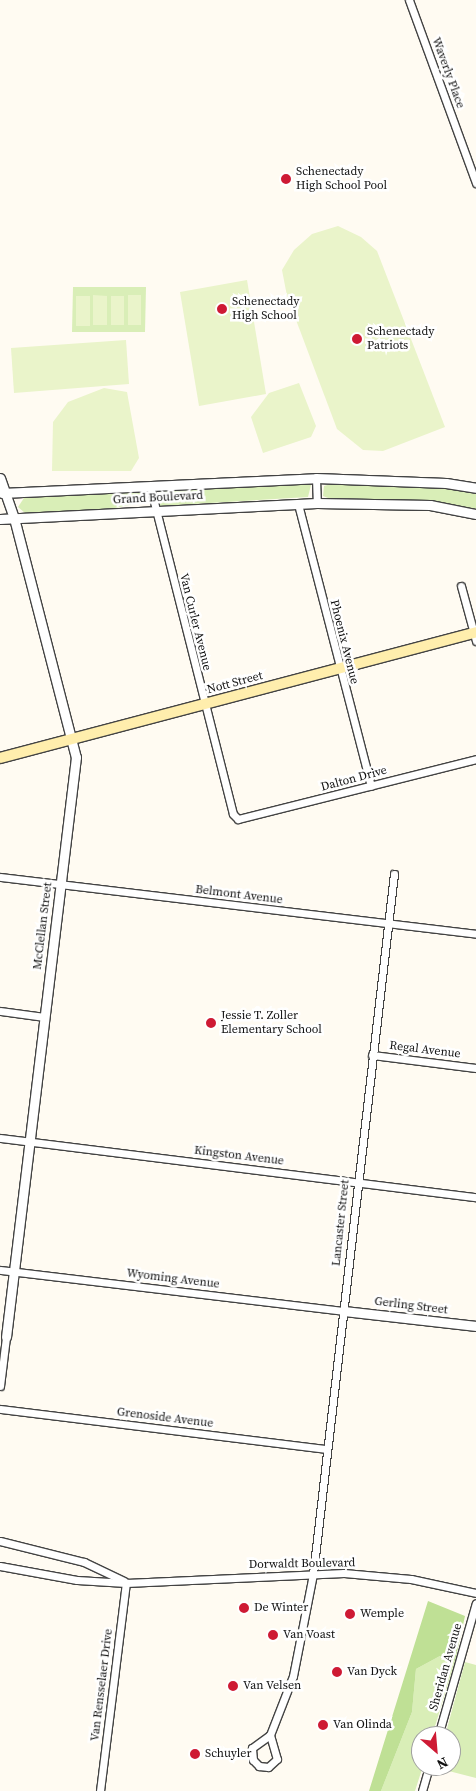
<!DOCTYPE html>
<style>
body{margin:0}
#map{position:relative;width:476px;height:1791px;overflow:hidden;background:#fffbf2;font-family:"Source Serif 4",serif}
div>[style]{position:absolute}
.green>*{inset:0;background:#d9eeb7}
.forest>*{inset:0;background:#bfe095}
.pitch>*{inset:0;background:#eaf4ca}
.roads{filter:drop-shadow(1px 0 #434343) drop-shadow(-1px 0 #434343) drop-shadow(0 1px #434343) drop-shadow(0 -1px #434343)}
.minor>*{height:7px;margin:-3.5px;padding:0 3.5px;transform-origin:3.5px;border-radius:3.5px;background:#fff}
.tertiary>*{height:9px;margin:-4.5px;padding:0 4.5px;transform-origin:4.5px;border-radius:4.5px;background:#fff}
.secondary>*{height:10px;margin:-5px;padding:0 5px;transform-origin:5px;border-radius:5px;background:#ffeead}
.dots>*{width:14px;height:14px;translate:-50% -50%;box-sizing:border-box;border:2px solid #fff;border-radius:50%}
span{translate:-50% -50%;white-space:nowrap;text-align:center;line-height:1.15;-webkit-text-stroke:5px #fff;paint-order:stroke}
.street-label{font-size:12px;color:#101010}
.poi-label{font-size:12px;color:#101010}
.left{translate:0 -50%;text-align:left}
.north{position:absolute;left:411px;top:1726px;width:50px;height:50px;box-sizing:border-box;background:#fff;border:1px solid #9f9f9f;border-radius:50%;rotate:153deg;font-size:14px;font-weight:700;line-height:20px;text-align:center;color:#101010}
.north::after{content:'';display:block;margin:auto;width:18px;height:22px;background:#ce1a34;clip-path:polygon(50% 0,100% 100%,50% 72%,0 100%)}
</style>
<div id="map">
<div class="green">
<div style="clip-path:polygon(73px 287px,146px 287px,145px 332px,72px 332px)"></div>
<div style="clip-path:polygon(307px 483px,311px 485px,308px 497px,160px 506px,157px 500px,162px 490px)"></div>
<div style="clip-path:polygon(331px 484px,455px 489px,476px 494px,476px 510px,426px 501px,328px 498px,323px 496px,324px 486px)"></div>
<div style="clip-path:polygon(134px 492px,140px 493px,144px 502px,110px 509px,25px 513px,18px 507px,24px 498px)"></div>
<div style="clip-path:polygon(440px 1656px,455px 1661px,432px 1736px,421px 1736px,423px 1766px,415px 1791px,381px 1791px,412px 1712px,416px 1669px)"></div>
<div style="clip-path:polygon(465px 1662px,476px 1665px,476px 1778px,437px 1768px,451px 1766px,451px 1736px,445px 1736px)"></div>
</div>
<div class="forest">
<div style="clip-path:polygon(428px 1601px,465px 1616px,455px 1661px,440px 1656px,416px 1669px,412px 1712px,381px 1791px,369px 1791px)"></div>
</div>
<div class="pitch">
<div style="clip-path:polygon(338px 226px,361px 237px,377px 251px,445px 427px,383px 451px,363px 450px,337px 429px,287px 296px,282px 270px,294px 250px,312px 234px)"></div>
<div style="clip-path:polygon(247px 280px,266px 394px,199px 406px,180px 292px)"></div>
<div style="clip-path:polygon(93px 295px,107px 296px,107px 325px,93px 325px)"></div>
<div style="clip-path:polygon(128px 295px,141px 295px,141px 325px,128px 325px)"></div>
<div style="clip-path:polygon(76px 296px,90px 296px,90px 326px,76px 326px)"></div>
<div style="clip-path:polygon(111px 296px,124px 296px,124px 325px,111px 325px)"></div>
<div style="clip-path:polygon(126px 340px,129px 384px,14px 393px,11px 348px)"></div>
<div style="clip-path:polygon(299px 383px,316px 426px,311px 437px,263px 453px,251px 417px,269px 393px)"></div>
<div style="clip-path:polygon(104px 388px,127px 392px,139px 458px,131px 471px,52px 471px,53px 422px,68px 402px)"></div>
</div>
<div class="roads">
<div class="minor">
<div style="left:409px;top:0;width:195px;rotate:69.9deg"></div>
<div style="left:316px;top:478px;width:25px;rotate:88deg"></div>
<div style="left:150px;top:486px;width:338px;rotate:75.8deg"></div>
<div style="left:233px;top:814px;width:7px;rotate:45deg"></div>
<div style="left:238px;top:819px;width:245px;rotate:-14.1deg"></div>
<div style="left:298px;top:504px;width:291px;rotate:75.5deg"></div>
<div style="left:461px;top:586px;width:57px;rotate:74.7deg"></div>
<div style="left:0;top:877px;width:479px;rotate:6.8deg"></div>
<div style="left:0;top:1011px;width:45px;rotate:7.6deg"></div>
<div style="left:372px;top:1055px;width:105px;rotate:7.1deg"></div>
<div style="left:0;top:1138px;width:480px;rotate:7.1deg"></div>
<div style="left:0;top:1270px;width:346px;rotate:6.8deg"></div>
<div style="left:0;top:1386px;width:49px;rotate:-83deg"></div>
<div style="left:0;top:1409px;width:328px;rotate:7deg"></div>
<div style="left:0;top:1541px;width:87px;rotate:14deg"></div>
<div style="left:84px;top:1562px;width:44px;rotate:25.4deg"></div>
<div style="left:0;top:1566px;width:78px;rotate:10.3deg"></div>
<div style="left:77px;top:1580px;width:49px;rotate:3.5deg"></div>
<div style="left:126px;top:1583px;width:218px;rotate:-2.6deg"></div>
<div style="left:344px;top:1573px;width:67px;rotate:5.1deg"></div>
<div style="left:411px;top:1579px;width:66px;rotate:12.2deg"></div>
<div style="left:270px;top:1735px;width:63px;rotate:-68.7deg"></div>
<div style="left:293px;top:1676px;width:104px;rotate:-78.9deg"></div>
<div style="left:313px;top:1574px;width:705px;rotate:-83.4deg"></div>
<div style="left:270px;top:1735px;width:25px;rotate:74deg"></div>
<div style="left:277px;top:1759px;width:12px;rotate:138deg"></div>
<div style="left:268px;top:1767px;width:9px;rotate:-174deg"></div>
<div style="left:259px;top:1766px;width:8px;rotate:-135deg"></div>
<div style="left:253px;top:1760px;width:12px;rotate:-95deg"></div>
<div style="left:252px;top:1748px;width:22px;rotate:-36deg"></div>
<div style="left:438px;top:1736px;width:138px;rotate:-74.1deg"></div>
<div style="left:100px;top:1791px;width:210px;rotate:-82.9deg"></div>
<div style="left:422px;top:1791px;width:26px;rotate:-74deg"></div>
</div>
<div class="tertiary">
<div style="left:0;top:478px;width:42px;rotate:70.7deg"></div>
<div style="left:14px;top:518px;width:247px;rotate:75.5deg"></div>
<div style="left:76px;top:757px;width:584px;rotate:96.88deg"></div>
<div style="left:2px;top:493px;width:314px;rotate:-2.7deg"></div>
<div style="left:316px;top:478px;width:130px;rotate:2.2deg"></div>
<div style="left:446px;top:483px;width:30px;rotate:9deg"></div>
<div style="left:0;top:519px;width:317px;rotate:-2.9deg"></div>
<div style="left:317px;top:503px;width:113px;rotate:1deg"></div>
<div style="left:430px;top:505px;width:47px;rotate:11.1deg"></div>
<div style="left:344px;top:1311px;width:133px;rotate:6.5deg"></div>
</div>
<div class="secondary">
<div style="left:0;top:758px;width:492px;rotate:-14.8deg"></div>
</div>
</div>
<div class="dots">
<div style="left:286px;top:179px;background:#ce1a34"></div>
<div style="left:222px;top:309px;background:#ce1a34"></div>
<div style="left:357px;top:339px;background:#ce1a34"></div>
<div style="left:211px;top:1023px;background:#ce1a34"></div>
<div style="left:244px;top:1608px;background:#ce1a34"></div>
<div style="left:350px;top:1614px;background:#ce1a34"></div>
<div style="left:273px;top:1635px;background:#ce1a34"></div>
<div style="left:337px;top:1672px;background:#ce1a34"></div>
<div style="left:233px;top:1686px;background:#ce1a34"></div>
<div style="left:323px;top:1725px;background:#ce1a34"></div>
<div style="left:195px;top:1754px;background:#ce1a34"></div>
</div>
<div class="street-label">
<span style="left:448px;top:73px;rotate:70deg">Waverly Place</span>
<span style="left:158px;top:498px;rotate:-3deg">Grand Boulevard</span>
<span style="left:195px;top:622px;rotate:76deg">Van Curler Avenue</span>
<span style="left:344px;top:642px;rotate:76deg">Phoenix Avenue</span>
<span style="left:235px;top:683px;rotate:-15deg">Nott Street</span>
<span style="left:354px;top:779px;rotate:-15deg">Dalton Drive</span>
<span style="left:239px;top:895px;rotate:7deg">Belmont Avenue</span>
<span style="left:43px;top:926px;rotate:-83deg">McClellan Street</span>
<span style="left:425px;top:1050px;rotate:7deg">Regal Avenue</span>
<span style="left:239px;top:1156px;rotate:7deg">Kingston Avenue</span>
<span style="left:341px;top:1223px;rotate:-84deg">Lancaster Street</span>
<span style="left:173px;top:1279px;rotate:7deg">Wyoming Avenue</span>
<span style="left:411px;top:1306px;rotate:7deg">Gerling Street</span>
<span style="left:165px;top:1418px;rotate:7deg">Grenoside Avenue</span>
<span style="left:302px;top:1564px;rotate:-1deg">Dorwaldt Boulevard</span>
<span style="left:446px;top:1667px;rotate:-74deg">Sheridan Avenue</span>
<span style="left:102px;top:1685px;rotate:-83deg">Van Rensselaer Drive</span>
</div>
<div class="poi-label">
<span class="left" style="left:296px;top:179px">Schenectady<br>High School Pool</span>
<span class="left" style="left:232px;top:309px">Schenectady<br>High School</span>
<span class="left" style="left:367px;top:339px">Schenectady<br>Patriots</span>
<span class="left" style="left:221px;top:1023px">Jessie T. Zoller<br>Elementary School</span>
<span class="left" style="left:254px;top:1608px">De Winter</span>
<span class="left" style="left:360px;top:1614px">Wemple</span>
<span class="left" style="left:283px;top:1635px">Van Voast</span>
<span class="left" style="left:347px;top:1672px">Van Dyck</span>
<span class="left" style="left:243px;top:1686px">Van Velsen</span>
<span class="left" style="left:333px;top:1725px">Van Olinda</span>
<span class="left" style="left:205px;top:1754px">Schuyler</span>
</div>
<div class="north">N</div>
</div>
